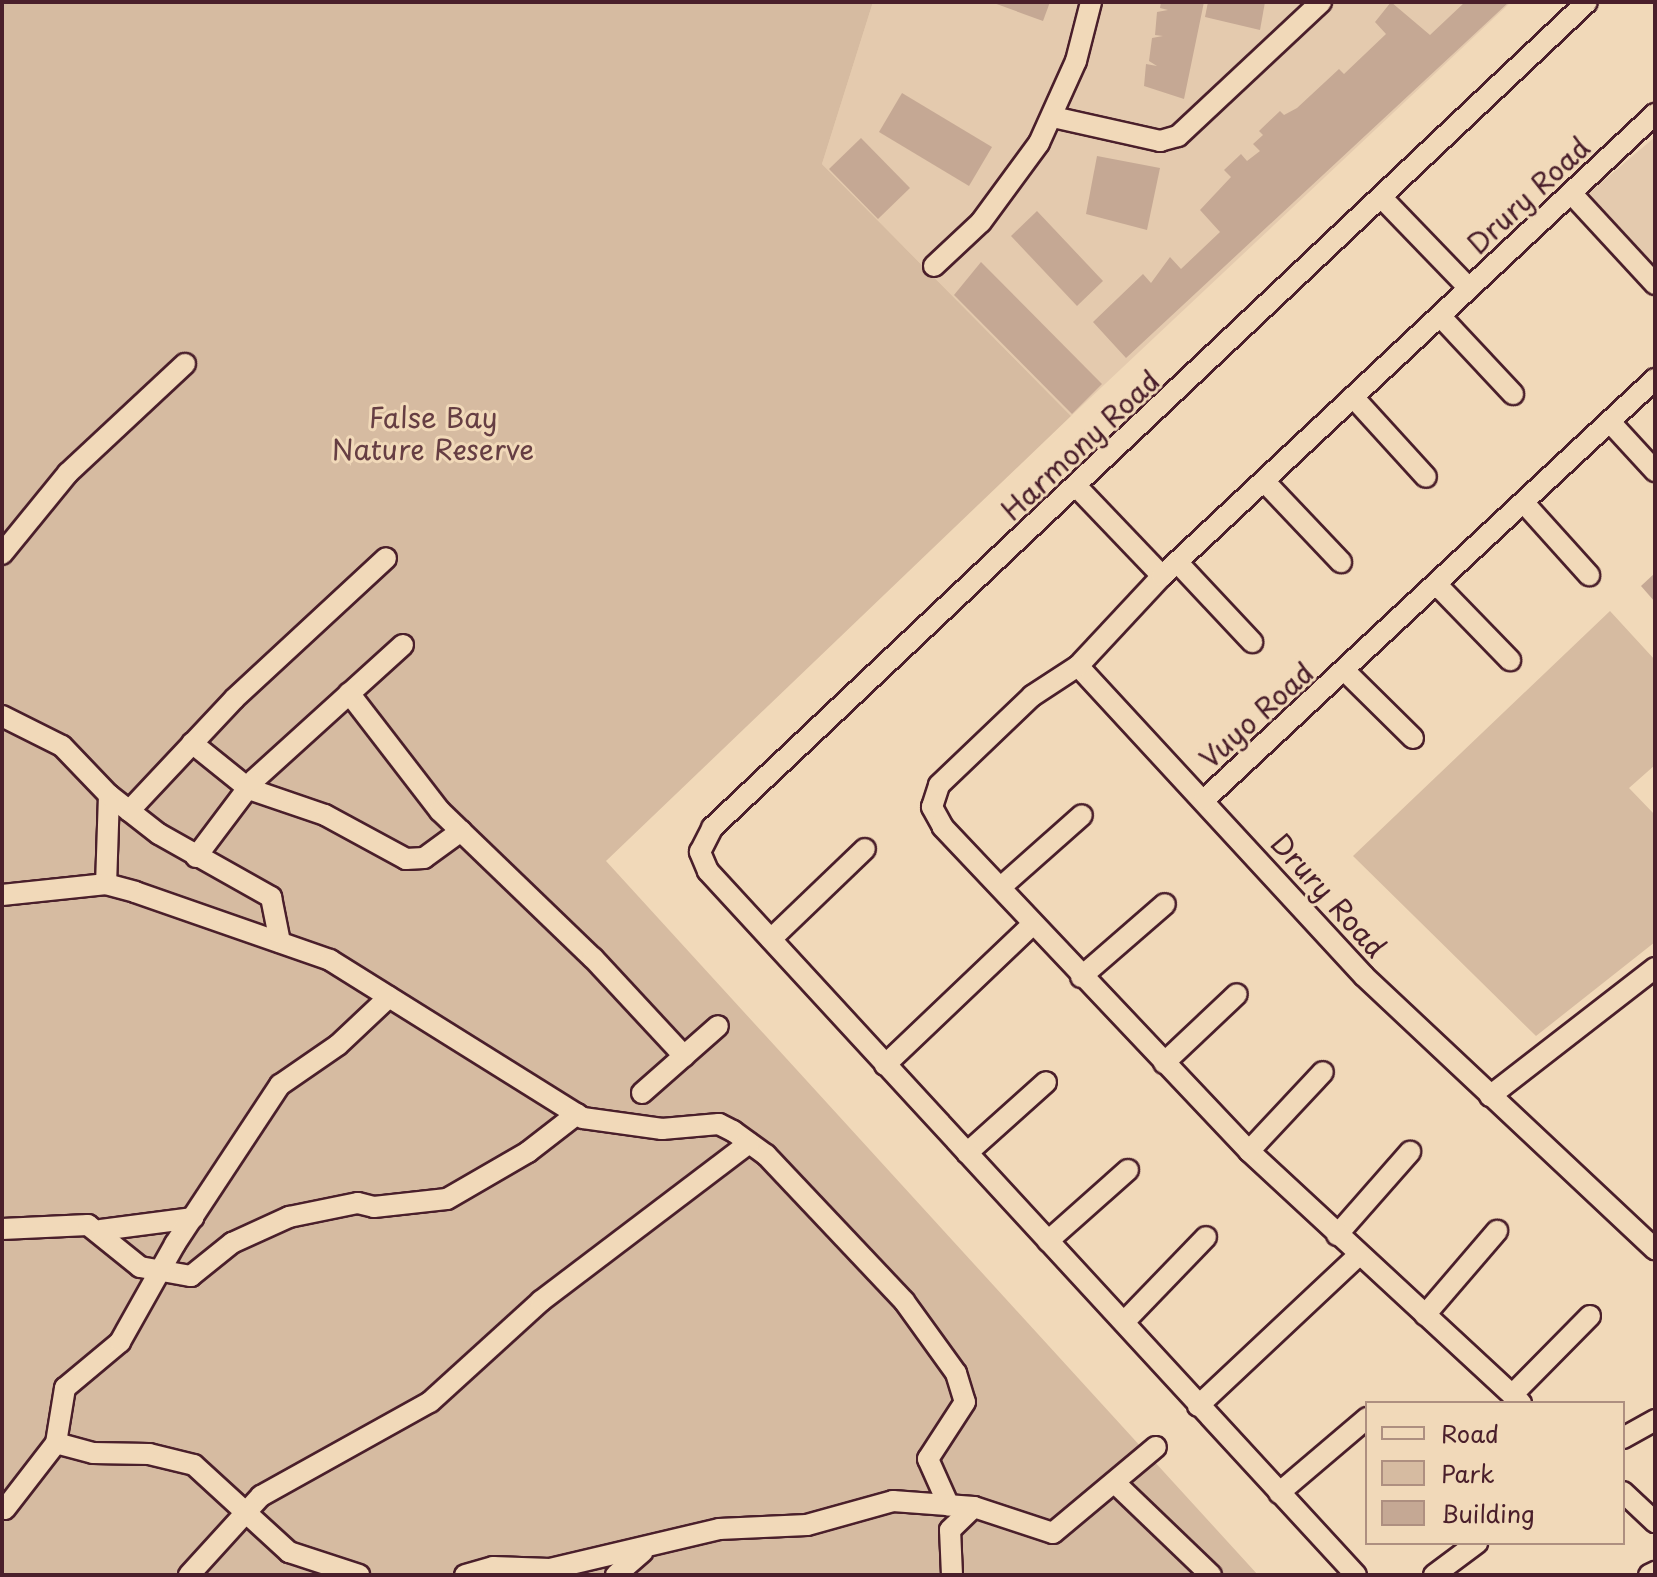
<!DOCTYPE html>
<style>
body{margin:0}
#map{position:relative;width:1657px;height:1577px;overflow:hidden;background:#f1d9b9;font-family:"Playpen Sans",sans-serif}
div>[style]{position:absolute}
.built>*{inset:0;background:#e4caae}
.green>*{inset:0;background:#d6bba1}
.building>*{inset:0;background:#c5a894}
.roads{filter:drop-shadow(2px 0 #4a1f2b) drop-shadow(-2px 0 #4a1f2b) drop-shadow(0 2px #4a1f2b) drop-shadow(0 -2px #4a1f2b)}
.street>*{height:20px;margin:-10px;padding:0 10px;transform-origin:10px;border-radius:10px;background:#f1d9b9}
span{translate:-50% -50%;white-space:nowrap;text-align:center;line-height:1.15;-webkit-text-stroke:6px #f1d9b9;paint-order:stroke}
.street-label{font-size:28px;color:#4a1f2b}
.park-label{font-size:28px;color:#663e43}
.frame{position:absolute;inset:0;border:4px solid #4a1f2b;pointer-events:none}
.legend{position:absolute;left:1365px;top:1401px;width:260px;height:144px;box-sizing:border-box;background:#f1d9b9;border:2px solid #ae8f80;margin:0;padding:10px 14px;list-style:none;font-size:24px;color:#4a1f2b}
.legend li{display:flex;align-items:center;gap:16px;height:40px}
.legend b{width:40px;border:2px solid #ae8f80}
</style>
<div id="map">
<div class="built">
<div style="clip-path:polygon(873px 2px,1511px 2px,1071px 416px,822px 164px)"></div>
<div style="clip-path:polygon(1655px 137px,1655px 266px,1589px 193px)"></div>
</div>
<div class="green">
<div style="clip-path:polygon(2px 2px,873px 2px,822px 164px,1071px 416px,606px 861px,1258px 1575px,2px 1575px)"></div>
<div style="clip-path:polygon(1610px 611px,1655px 660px,1655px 765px,1629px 788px,1655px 815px,1655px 942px,1536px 1036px,1353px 856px)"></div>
</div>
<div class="building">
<div style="clip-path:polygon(991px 2px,1050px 2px,1043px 21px)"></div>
<div style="clip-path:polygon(1161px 2px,1204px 2px,1184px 99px,1144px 86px,1146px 64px,1157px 66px,1149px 61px,1152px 38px,1163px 36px,1155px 35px,1157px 12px,1168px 10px,1160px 8px)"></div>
<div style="clip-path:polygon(1208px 2px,1265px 2px,1260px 30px,1205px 17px)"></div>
<div style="clip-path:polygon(1391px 2px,1430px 35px,1465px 2px,1509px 2px,1126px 358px,1093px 322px,1143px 274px,1151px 283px,1170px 257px,1181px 269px,1220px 232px,1200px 210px,1231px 177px,1224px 170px,1241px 154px,1247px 161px,1260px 151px,1253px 144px,1263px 135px,1259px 131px,1280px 111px,1284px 115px,1297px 108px,1339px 69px,1344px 74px,1386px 34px,1375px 22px)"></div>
<div style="clip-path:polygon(902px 93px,992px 147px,969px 186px,879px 132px)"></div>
<div style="clip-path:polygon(861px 138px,910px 188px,878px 219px,829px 169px)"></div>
<div style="clip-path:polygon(1097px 156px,1160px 168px,1147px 230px,1086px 214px)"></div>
<div style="clip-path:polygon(1037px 211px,1103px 281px,1077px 306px,1011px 236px)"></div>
<div style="clip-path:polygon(981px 262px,1102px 384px,1072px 414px,954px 295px)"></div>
<div style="clip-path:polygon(1655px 573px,1655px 602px,1641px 586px)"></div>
</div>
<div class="roads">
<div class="street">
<div style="left:1053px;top:117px;width:110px;rotate:12.6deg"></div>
<div style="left:1160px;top:141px;width:19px;rotate:-16deg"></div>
<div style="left:1178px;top:136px;width:196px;rotate:-43.1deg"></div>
<div style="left:1571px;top:193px;width:124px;rotate:47.3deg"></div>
<div style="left:1382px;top:198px;width:125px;rotate:46deg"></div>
<div style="left:934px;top:266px;width:64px;rotate:-43.1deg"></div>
<div style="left:981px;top:222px;width:98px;rotate:-53.7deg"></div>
<div style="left:1039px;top:143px;width:90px;rotate:-65.7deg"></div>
<div style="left:1076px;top:61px;width:61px;rotate:-75.7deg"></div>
<div style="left:1440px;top:316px;width:107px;rotate:46.9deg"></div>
<div style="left:1353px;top:397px;width:108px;rotate:47.6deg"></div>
<div style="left:1610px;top:422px;width:67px;rotate:47.4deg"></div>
<div style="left:1264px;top:481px;width:112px;rotate:46.5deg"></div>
<div style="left:1077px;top:487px;width:123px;rotate:46.3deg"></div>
<div style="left:1525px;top:504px;width:96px;rotate:48deg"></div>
<div style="left:2px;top:554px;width:104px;rotate:-50.8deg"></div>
<div style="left:68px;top:473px;width:160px;rotate:-43deg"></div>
<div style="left:1177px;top:562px;width:110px;rotate:46.8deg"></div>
<div style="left:1437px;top:585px;width:105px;rotate:45.8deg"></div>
<div style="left:1078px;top:666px;width:422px;rotate:47.3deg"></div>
<div style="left:1364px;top:976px;width:399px;rotate:43.2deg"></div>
<div style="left:1346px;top:672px;width:94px;rotate:44.6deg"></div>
<div style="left:349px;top:693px;width:149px;rotate:52.4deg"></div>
<div style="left:440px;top:811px;width:212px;rotate:43.9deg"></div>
<div style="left:593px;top:958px;width:134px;rotate:47.1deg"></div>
<div style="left:2px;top:716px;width:67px;rotate:26.6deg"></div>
<div style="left:62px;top:746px;width:68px;rotate:46.2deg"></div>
<div style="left:109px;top:795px;width:89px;rotate:91.9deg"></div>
<div style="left:192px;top:743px;width:73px;rotate:38.9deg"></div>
<div style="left:249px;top:789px;width:80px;rotate:18.9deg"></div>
<div style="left:325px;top:815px;width:92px;rotate:28.5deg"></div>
<div style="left:406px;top:859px;width:18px;rotate:-3deg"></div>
<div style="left:424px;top:858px;width:46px;rotate:-36.1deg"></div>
<div style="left:109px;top:795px;width:63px;rotate:38deg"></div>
<div style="left:159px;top:834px;width:129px;rotate:29.4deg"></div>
<div style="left:271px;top:897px;width:46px;rotate:78.7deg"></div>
<div style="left:1204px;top:800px;width:617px;rotate:-43.03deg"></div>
<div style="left:129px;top:811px;width:154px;rotate:-46.8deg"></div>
<div style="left:234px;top:699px;width:207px;rotate:-42.8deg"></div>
<div style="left:196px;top:857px;width:96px;rotate:-53deg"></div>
<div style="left:254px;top:780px;width:201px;rotate:-42.2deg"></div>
<div style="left:1001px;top:887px;width:108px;rotate:-41.6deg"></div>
<div style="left:2px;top:895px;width:105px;rotate:-6deg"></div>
<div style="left:106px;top:884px;width:30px;rotate:15deg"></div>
<div style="left:135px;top:892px;width:207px;rotate:19.2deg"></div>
<div style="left:330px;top:960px;width:298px;rotate:32deg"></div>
<div style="left:583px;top:1118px;width:80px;rotate:7.9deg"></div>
<div style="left:662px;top:1129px;width:57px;rotate:-5deg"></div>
<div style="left:719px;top:1124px;width:16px;rotate:27deg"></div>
<div style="left:733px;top:1131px;width:41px;rotate:36deg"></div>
<div style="left:766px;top:1155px;width:201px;rotate:46.6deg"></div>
<div style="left:904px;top:1301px;width:89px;rotate:54.2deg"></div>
<div style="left:956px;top:1373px;width:30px;rotate:73deg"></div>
<div style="left:965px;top:1402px;width:68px;rotate:123deg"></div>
<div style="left:928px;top:1459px;width:51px;rotate:65.9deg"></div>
<div style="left:771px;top:939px;width:130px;rotate:-43.8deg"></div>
<div style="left:1081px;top:977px;width:111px;rotate:-41deg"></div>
<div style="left:1164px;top:1063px;width:100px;rotate:-43.4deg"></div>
<div style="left:885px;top:1065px;width:204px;rotate:-43.6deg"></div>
<div style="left:642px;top:1093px;width:101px;rotate:-41.4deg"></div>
<div style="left:1490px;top:1096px;width:209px;rotate:-37.8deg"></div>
<div style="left:1249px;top:1151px;width:108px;rotate:-46.9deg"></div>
<div style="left:967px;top:1153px;width:106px;rotate:-41.9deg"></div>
<div style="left:2px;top:1229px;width:86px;rotate:-2.7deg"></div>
<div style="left:88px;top:1225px;width:67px;rotate:38.9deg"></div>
<div style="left:140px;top:1267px;width:52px;rotate:10deg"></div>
<div style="left:191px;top:1276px;width:53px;rotate:-38.8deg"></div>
<div style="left:232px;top:1243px;width:63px;rotate:-24.5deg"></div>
<div style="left:289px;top:1217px;width:70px;rotate:-11.5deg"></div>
<div style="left:358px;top:1203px;width:16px;rotate:14deg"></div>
<div style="left:374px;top:1207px;width:73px;rotate:-6.3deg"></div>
<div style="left:447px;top:1199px;width:94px;rotate:-30.1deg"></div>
<div style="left:528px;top:1152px;width:62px;rotate:-37.8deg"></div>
<div style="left:101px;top:1230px;width:93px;rotate:-7.4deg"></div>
<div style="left:1337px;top:1235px;width:111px;rotate:-48.7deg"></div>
<div style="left:1048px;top:1241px;width:107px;rotate:-41.6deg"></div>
<div style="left:1425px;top:1315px;width:111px;rotate:-49.4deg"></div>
<div style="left:1124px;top:1322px;width:118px;rotate:-46deg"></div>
<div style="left:1512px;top:1395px;width:111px;rotate:-45.4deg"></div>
<div style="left:1521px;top:1403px;width:371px;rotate:-137.2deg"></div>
<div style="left:1249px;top:1151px;width:446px;rotate:-133.4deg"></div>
<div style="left:943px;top:827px;width:23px;rotate:-119deg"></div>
<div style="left:932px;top:807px;width:23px;rotate:-72deg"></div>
<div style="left:939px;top:785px;width:129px;rotate:-43.7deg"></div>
<div style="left:1032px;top:696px;width:55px;rotate:-33.1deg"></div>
<div style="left:1078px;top:666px;width:123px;rotate:-47deg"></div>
<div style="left:1162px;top:576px;width:676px;rotate:-43.14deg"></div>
<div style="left:1198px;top:1406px;width:221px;rotate:-43.2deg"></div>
<div style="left:1623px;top:1438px;width:37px;rotate:-29deg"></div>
<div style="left:56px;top:1443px;width:38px;rotate:15deg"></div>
<div style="left:93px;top:1453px;width:56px;rotate:1deg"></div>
<div style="left:149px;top:1454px;width:46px;rotate:13.7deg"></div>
<div style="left:194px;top:1465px;width:129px;rotate:42.5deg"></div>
<div style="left:289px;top:1552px;width:74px;rotate:18.2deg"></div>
<div style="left:1115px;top:1483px;width:133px;rotate:43.8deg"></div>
<div style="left:1623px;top:1492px;width:44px;rotate:43.2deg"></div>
<div style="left:1279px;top:1493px;width:116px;rotate:-40.4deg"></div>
<div style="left:5px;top:1509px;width:83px;rotate:-52.3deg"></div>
<div style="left:56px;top:1443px;width:56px;rotate:-80.7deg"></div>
<div style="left:65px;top:1388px;width:72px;rotate:-39.9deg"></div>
<div style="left:120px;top:1342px;width:112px;rotate:-60.7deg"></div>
<div style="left:175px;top:1244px;width:191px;rotate:-56.6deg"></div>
<div style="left:280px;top:1085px;width:70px;rotate:-34.6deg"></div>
<div style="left:338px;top:1045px;width:70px;rotate:-43.3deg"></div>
<div style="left:189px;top:1575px;width:107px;rotate:-47.7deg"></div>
<div style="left:261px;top:1496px;width:193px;rotate:-29.1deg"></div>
<div style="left:430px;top:1402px;width:150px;rotate:-42.3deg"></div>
<div style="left:541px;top:1301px;width:261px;rotate:-37.2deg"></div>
<div style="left:465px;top:1575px;width:29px;rotate:-16deg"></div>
<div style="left:493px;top:1567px;width:57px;rotate:2deg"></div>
<div style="left:550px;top:1569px;width:174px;rotate:-13.3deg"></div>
<div style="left:719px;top:1529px;width:88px;rotate:-2.6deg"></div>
<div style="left:807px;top:1525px;width:89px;rotate:-15.6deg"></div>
<div style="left:893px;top:1501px;width:81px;rotate:4.2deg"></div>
<div style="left:974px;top:1507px;width:83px;rotate:18.2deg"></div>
<div style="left:1053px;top:1533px;width:134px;rotate:-39.9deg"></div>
<div style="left:616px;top:1575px;width:35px;rotate:-41deg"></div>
<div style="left:952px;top:1575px;width:45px;rotate:-92.5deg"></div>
<div style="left:950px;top:1530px;width:33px;rotate:-44deg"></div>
<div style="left:1356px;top:1575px;width:957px;rotate:-132.63deg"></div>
<div style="left:708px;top:871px;width:21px;rotate:-113deg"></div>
<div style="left:700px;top:852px;width:27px;rotate:-63deg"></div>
<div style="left:712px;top:828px;width:1203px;rotate:-43.35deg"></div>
<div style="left:1434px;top:1575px;width:54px;rotate:-36.7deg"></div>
<div style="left:1649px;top:1575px;width:7px;rotate:-27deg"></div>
</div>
</div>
<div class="street-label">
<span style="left:1528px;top:195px;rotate:-43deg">Drury Road</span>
<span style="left:1080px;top:445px;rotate:-43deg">Harmony Road</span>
<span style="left:1256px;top:715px;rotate:-42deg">Vuyo Road</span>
<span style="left:1329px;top:895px;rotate:48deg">Drury Road</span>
</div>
<div class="park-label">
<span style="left:433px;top:433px">False Bay<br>Nature Reserve</span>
</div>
<div class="frame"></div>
<ul class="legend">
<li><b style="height:10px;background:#f1d9b9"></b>Road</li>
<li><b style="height:22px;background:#d6bba1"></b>Park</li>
<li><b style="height:22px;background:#c5a894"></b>Building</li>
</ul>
</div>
